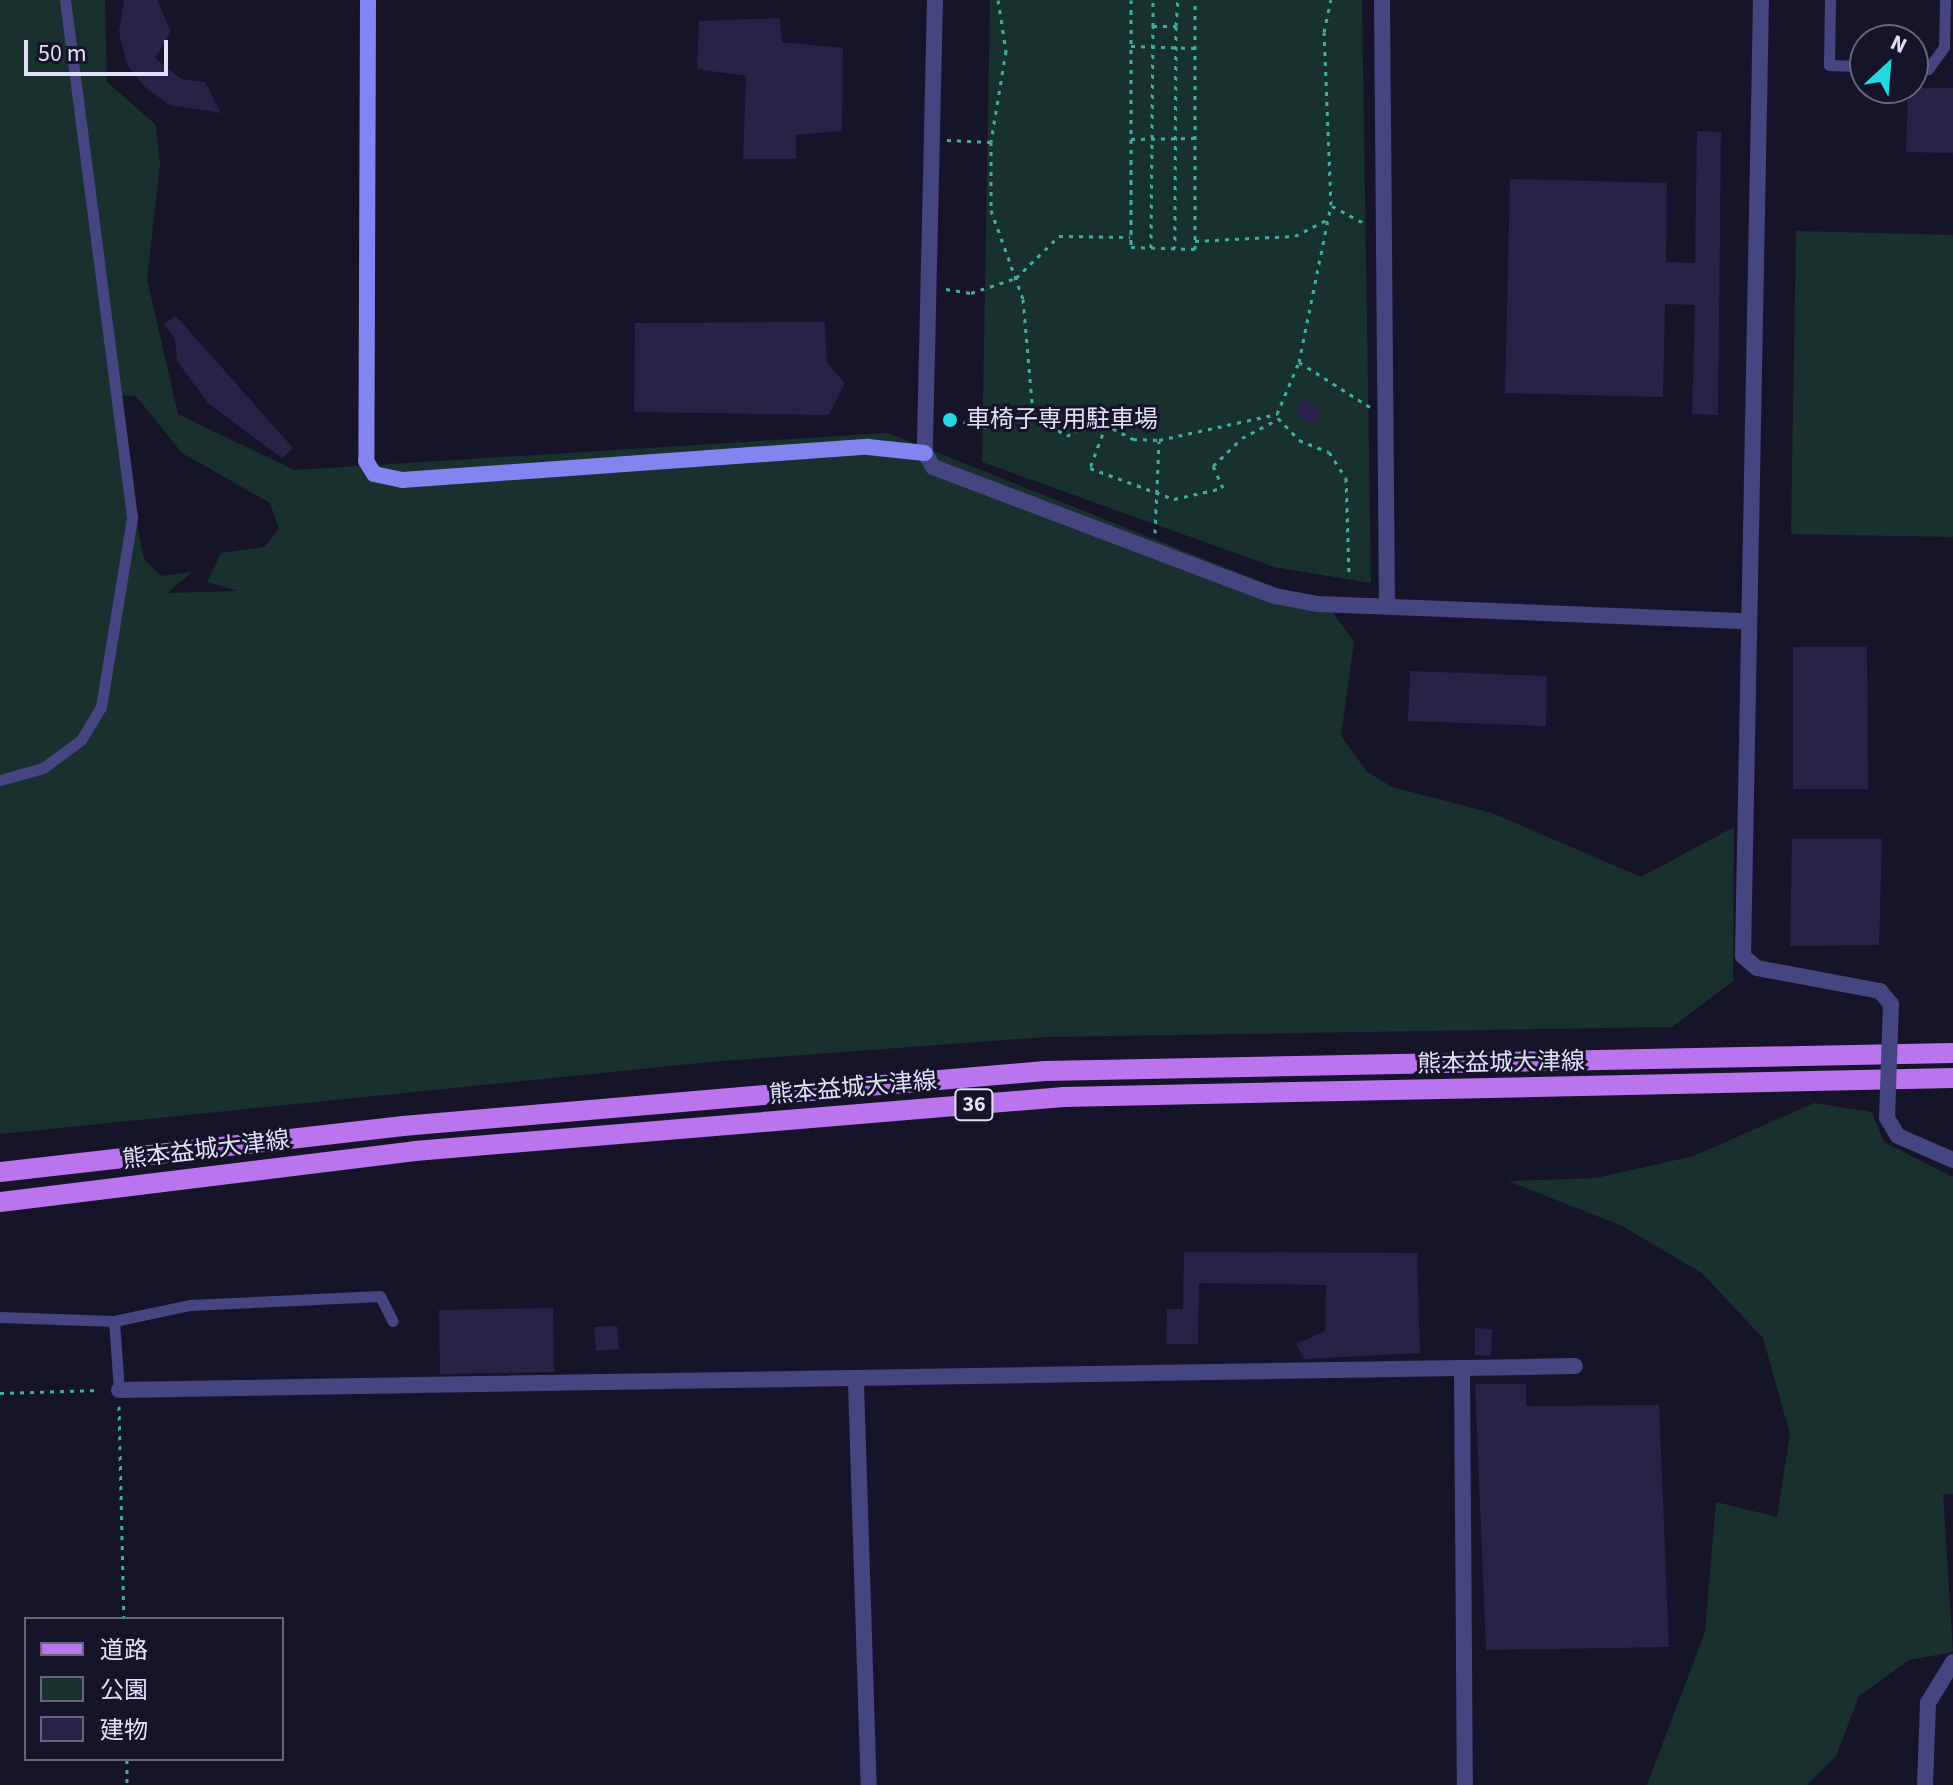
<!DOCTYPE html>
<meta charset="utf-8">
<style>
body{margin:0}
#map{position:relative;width:1953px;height:1785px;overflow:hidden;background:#161428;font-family:"Source Sans 3","Noto Sans JP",sans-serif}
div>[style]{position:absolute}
.green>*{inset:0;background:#18312f}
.building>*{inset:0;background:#282246}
.path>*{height:3px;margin-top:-1.5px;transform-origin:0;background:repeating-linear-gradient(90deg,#40ada1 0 4px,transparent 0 10px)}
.lane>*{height:11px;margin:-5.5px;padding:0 5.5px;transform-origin:5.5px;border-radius:5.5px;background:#454581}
.street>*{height:16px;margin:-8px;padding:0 8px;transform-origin:8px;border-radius:8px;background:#454581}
.secondary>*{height:16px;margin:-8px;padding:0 8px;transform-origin:8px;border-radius:8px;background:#8284ef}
.primary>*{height:20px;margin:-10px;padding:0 10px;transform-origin:10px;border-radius:10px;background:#ba74ed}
.street-bridge>*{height:16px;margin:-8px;padding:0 8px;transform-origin:8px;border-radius:8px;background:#454581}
.dots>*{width:22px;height:22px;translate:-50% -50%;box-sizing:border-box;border:4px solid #161428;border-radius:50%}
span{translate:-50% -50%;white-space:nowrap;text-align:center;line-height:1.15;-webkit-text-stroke:6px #161428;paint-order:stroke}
.shield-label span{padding:2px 6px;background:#161428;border:2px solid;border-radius:6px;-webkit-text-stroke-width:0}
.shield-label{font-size:22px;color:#e1dffb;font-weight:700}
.poi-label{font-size:24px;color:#e1dffb}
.left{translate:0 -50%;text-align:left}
.street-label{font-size:24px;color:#e1dffb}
.legend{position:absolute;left:24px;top:1617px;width:260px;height:144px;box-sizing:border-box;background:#161428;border:2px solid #67657c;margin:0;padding:10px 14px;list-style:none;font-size:24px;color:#e1dffb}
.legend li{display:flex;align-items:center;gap:16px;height:40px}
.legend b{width:40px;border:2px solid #67657c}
.north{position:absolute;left:1849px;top:24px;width:80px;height:80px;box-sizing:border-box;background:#161428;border:2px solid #67657c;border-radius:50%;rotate:26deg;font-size:22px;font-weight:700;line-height:32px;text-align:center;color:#e1dffb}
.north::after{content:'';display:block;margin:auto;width:28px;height:36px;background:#23d8e3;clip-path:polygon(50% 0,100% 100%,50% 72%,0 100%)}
.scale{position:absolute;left:24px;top:40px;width:144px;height:36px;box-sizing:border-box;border:4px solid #e1dffb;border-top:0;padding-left:10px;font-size:24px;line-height:28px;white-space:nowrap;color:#e1dffb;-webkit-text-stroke:6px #161428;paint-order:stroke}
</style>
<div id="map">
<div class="green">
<div style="clip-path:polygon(evenodd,0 0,105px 0,107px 82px,156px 125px,160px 164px,147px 279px,178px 414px,294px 470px,888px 433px,1330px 609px,1354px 641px,1341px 736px,1367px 772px,1392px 787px,1492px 813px,1641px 877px,1734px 827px,1733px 981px,1672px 1027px,1046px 1037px,709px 1062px,0 1134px,0 0,111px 395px,136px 396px,182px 453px,270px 503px,279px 529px,264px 547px,221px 553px,207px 582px,238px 591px,167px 593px,192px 572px,161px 576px,144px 559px,111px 395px)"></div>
<div style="clip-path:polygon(990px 0,1362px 0,1371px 583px,1274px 567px,982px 462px)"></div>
<div style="clip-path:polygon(1796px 231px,1953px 235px,1953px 537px,1791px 534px)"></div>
<div style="clip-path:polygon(1814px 1103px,1872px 1112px,1884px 1142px,1953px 1177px,1953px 1494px,1943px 1494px,1953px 1652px,1909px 1660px,1859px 1696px,1836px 1756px,1807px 1785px,1647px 1785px,1705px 1632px,1716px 1502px,1777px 1517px,1790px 1434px,1763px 1338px,1702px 1273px,1622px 1226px,1508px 1181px,1596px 1178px,1694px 1156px)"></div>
</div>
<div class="building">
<div style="clip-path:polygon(124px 0,157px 0,171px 32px,155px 58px,181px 79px,205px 82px,221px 113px,169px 105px,145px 87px,127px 65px,119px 32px)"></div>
<div style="clip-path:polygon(780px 18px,782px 42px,843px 48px,842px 131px,796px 135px,796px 159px,743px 159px,746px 76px,697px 69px,699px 21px)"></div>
<div style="clip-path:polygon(1908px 88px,1953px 88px,1953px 153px,1906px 152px)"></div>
<div style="clip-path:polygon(1697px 131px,1721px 132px,1718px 415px,1692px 414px,1695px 305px,1665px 304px,1663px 397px,1505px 393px,1510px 179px,1667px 183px,1666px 262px,1695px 263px)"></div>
<div style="clip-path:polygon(176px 316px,293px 448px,282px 458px,208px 403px,177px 361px,175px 338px,163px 324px)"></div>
<div style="clip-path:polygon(825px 322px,827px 363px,845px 383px,829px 415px,634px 412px,635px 323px)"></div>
<div style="clip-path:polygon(1302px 398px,1323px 409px,1315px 425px,1294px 415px)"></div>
<div style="clip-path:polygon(1793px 647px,1867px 647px,1868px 789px,1793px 789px)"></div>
<div style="clip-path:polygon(1410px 671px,1547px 676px,1546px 726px,1408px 721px)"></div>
<div style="clip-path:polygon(1792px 839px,1882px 839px,1879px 945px,1790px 946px)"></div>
<div style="clip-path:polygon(1184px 1252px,1417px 1253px,1420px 1353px,1304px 1359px,1296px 1344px,1325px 1331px,1326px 1285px,1199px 1283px,1198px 1344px,1166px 1344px,1167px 1309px,1183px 1309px)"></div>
<div style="clip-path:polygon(553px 1308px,554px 1372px,440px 1374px,439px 1310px)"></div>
<div style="clip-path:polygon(617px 1326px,619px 1349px,596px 1351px,594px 1327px)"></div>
<div style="clip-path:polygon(1475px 1328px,1492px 1329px,1491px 1356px,1475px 1355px)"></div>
<div style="clip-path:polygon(1475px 1384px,1526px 1384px,1526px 1406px,1659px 1405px,1669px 1647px,1486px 1650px)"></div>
</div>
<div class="path">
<div style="left:998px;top:0;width:52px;rotate:81.1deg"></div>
<div style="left:1006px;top:51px;width:92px;rotate:99.4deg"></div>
<div style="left:991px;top:142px;width:68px;rotate:90deg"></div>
<div style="left:991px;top:210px;width:95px;rotate:70.2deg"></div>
<div style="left:1023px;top:299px;width:115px;rotate:85deg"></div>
<div style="left:1033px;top:414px;width:40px;rotate:32.9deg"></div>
<div style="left:1067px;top:436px;width:33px;rotate:-31deg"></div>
<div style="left:1095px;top:419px;width:43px;rotate:27.8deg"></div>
<div style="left:1133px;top:439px;width:26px;rotate:2deg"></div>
<div style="left:1159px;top:440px;width:121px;rotate:-12.4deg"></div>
<div style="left:1277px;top:414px;width:56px;rotate:-67.1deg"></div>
<div style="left:1299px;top:362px;width:160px;rotate:-78.5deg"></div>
<div style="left:1331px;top:205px;width:173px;rotate:-92.3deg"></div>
<div style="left:1324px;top:32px;width:33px;rotate:-78deg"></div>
<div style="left:1131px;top:0;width:247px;rotate:90deg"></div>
<div style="left:1131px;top:247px;width:64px;rotate:1.8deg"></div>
<div style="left:1195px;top:249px;width:249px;rotate:-90deg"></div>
<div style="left:1153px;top:26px;width:26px;rotate:-90deg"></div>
<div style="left:1176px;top:26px;width:26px;rotate:-86deg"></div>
<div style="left:1131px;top:46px;width:64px;rotate:1.8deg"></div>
<div style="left:1131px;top:139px;width:64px;rotate:-0.9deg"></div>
<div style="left:947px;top:140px;width:44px;rotate:2.6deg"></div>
<div style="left:1332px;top:206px;width:38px;rotate:28deg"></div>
<div style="left:1195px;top:241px;width:100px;rotate:-2.9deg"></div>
<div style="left:1295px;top:236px;width:36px;rotate:-27deg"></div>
<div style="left:1151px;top:248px;width:222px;rotate:-89.5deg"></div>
<div style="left:1153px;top:26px;width:23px"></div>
<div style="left:1176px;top:26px;width:222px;rotate:90.3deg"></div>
<div style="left:946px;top:289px;width:25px;rotate:9deg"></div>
<div style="left:971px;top:293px;width:47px;rotate:-18.4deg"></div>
<div style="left:1016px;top:278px;width:60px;rotate:-44.3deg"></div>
<div style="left:1059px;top:236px;width:71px;rotate:0.8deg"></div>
<div style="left:1299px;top:362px;width:84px;rotate:32.4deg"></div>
<div style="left:944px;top:417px;width:48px;rotate:13.2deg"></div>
<div style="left:991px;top:428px;width:44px;rotate:-18.4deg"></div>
<div style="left:1278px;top:418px;width:30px;rotate:46deg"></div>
<div style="left:1299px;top:440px;width:32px;rotate:22deg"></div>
<div style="left:1329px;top:452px;width:31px;rotate:57deg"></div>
<div style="left:1346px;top:478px;width:97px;rotate:88.2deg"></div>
<div style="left:1106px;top:425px;width:46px;rotate:110.4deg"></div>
<div style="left:1090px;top:468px;width:90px;rotate:20.3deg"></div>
<div style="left:1174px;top:499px;width:50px;rotate:-12.7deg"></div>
<div style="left:1223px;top:488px;width:24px;rotate:-114deg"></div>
<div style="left:1213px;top:466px;width:40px;rotate:-44deg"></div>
<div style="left:1242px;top:438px;width:41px;rotate:-27.8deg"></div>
<div style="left:1155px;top:533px;width:92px;rotate:-87.5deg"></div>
<div style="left:0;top:1393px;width:100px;rotate:-1.7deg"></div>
<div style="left:119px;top:1406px;width:213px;rotate:88.7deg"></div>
<div style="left:127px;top:1759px;width:26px;rotate:90deg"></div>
</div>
<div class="lane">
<div style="left:1830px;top:0;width:65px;rotate:90.9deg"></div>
<div style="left:1829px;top:65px;width:36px;rotate:2deg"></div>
<div style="left:1913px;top:68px;width:15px;rotate:4deg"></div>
<div style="left:1928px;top:69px;width:27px;rotate:-54deg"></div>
<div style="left:1944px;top:47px;width:47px;rotate:-88.8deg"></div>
<div style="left:0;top:780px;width:45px;rotate:-15.6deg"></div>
<div style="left:43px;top:768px;width:47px;rotate:-36.4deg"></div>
<div style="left:81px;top:740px;width:39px;rotate:-59deg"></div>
<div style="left:101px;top:707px;width:193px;rotate:-80.7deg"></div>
<div style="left:132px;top:517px;width:521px;rotate:-97.38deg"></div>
<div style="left:0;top:1317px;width:114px;rotate:2deg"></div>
<div style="left:114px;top:1321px;width:69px;rotate:85.9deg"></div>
<div style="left:114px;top:1321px;width:78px;rotate:-11.9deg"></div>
<div style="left:190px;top:1305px;width:190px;rotate:-2.7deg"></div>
<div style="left:380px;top:1296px;width:28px;rotate:63deg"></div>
</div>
<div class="street">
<div style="left:935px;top:0;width:453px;rotate:91.3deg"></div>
<div style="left:925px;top:453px;width:16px;rotate:60deg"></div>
<div style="left:933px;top:467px;width:366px;rotate:20.7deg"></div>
<div style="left:1275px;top:596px;width:44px;rotate:10.5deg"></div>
<div style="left:1318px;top:604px;width:429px;rotate:2.3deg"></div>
<div style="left:1382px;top:0;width:606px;rotate:89.53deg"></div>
<div style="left:1761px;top:0;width:956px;rotate:91.08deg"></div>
<div style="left:1743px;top:956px;width:18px;rotate:41deg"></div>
<div style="left:1757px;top:968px;width:125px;rotate:10.6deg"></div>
<div style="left:1880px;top:991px;width:17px;rotate:50deg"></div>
<div style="left:1887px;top:1118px;width:21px;rotate:59deg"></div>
<div style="left:1898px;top:1136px;width:60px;rotate:23.6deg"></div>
<div style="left:1462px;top:1372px;width:413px;rotate:89.6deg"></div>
<div style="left:856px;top:1382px;width:403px;rotate:88.2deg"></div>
<div style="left:119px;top:1390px;width:1456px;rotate:-0.94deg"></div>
<div style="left:1925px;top:1785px;width:82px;rotate:-87.9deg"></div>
<div style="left:1928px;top:1703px;width:48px;rotate:-58.6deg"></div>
</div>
<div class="secondary">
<div style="left:368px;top:0;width:461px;rotate:90.2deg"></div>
<div style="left:366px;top:461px;width:15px;rotate:58deg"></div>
<div style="left:374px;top:474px;width:29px;rotate:12deg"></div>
<div style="left:402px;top:480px;width:467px;rotate:-4.1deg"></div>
<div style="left:868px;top:447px;width:57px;rotate:6deg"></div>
</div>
<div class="primary">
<div style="left:0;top:1172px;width:406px;rotate:-6.5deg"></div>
<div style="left:403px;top:1126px;width:644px;rotate:-4.9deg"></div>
<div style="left:1045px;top:1071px;width:908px;rotate:-1.14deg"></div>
<div style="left:0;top:1202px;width:418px;rotate:-7deg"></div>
<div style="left:415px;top:1151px;width:651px;rotate:-4.76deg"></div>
<div style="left:1064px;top:1097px;width:889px;rotate:-1.22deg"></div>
</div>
<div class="street-bridge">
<div style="left:1887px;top:1118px;width:114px;rotate:-88deg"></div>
</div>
<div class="dots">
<div style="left:950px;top:420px;background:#23d8e3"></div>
</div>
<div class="shield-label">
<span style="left:974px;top:1105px">36</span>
</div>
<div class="poi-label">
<span class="left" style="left:966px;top:420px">車椅子専用駐車場</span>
</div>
<div class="street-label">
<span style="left:1501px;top:1063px;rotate:-1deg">熊本益城大津線</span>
<span style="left:853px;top:1088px;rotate:-5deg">熊本益城大津線</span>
<span style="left:206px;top:1150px;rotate:-7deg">熊本益城大津線</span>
</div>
<ul class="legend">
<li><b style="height:10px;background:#ba74ed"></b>道路</li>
<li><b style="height:22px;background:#18312f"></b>公園</li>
<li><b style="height:22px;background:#282246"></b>建物</li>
</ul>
<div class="north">N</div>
<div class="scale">50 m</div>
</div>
